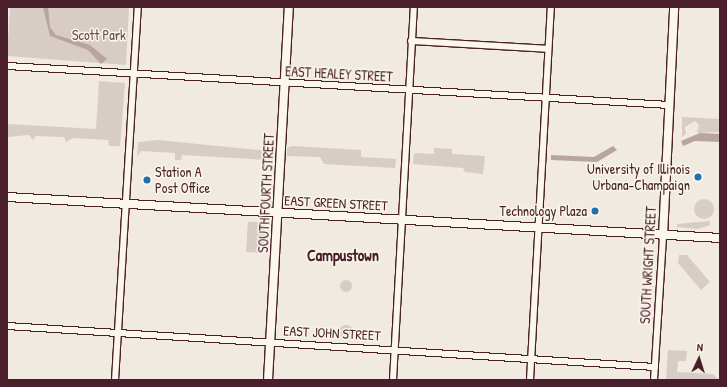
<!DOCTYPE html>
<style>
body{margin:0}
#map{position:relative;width:727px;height:387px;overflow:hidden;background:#f0eae0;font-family:"Patrick Hand",sans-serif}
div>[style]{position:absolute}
.green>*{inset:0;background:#d8ccc6}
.round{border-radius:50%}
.water>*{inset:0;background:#b8a4a2}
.roads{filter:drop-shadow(1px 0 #4a1f2b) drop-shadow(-1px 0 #4a1f2b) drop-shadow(0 1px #4a1f2b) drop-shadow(0 -1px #4a1f2b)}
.minor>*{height:6px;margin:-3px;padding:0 3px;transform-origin:3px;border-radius:3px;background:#fbf7ec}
.tertiary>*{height:8px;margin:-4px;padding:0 4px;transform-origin:4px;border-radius:4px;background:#fbf7ec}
.dots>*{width:11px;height:11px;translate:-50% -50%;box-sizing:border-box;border:2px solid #fbf7ec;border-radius:50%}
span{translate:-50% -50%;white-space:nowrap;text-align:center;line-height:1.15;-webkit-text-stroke:3px #fbf7ec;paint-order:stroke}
.park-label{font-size:14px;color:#6e4a52}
.street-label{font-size:14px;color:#4a1f2b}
.poi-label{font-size:14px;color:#4a1f2b}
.right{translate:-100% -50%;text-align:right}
.left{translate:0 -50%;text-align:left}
.quarter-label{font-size:16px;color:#4a1f2b;font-weight:700}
.frame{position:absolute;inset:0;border:8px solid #4a1f2b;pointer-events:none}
.north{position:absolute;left:679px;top:339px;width:40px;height:40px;-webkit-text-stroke:3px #fbf7ec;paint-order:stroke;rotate:4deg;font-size:11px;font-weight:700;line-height:16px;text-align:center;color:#4a1f2b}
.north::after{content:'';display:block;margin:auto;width:14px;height:18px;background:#4a1f2b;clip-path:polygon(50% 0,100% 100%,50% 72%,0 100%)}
</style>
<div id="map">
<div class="green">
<div style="clip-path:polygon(10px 7px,129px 7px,126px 65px,7px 56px)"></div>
<div style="clip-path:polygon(99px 81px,125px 83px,120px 146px,109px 146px,108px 140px,73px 138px,66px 142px,64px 137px,36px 136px,33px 140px,29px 135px,7px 137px,7px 124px,96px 129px)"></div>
<div style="clip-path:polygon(682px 117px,720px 119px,720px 132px,697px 133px,699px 125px,695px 121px,685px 127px,686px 134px,682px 137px)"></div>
<div style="clip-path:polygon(158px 140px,270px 151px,269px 160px,182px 155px,181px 160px,175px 160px,175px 153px,141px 151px,137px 157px,138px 142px)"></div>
<div style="clip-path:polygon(292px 146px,361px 150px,361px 157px,396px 159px,395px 168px,324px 164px,320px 157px,287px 156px,287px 148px)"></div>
<div style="clip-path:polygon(434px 148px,452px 149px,452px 154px,485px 156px,483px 174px,465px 172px,463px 168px,413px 164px,414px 153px,434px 154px)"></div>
<div class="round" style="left:694px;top:199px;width:20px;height:20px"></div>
<div style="clip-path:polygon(710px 221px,710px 225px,698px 229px,677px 227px,677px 224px)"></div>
<div style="clip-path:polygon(248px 222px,265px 222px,263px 253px,246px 252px)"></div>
<div style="clip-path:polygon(679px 255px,687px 255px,710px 282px,701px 290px,678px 263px)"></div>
<div class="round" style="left:340px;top:280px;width:12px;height:12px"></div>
<div class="round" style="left:339px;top:325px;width:14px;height:14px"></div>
<div style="clip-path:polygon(668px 350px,687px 351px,686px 361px,678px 361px,677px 372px,713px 374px,719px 380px,666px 380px)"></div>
</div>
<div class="water">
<div style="clip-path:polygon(43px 7px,48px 7px,50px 27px,56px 35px,90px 45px,107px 59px,101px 64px,88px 50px,50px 36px)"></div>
<div style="clip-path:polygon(700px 133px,720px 134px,720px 142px,695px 141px,683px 146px,681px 141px)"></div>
<div style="clip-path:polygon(613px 146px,617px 150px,597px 162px,551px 160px,551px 155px,594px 157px)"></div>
</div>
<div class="roads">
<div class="minor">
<div style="left:411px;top:41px;width:137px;rotate:3.3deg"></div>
<div style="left:7px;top:66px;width:663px;rotate:3.37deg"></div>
<div style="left:7px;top:326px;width:649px;rotate:3.62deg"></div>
<div style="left:115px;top:380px;width:374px;rotate:-86.5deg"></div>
<div style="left:393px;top:380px;width:374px;rotate:-86.8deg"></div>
<div style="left:530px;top:380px;width:374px;rotate:-86.8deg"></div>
<div style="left:654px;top:380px;width:144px;rotate:-86.4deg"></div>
</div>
<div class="tertiary">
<div style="left:7px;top:197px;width:714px;rotate:3.29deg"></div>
<div style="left:663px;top:236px;width:229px;rotate:-87.2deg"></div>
<div style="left:268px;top:380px;width:374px;rotate:-86.8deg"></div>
</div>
</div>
<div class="dots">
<div style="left:698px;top:177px;background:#1f6fb2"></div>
<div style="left:147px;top:180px;background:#1f6fb2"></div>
<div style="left:595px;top:211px;background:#1f6fb2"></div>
</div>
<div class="park-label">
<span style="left:99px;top:35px">Scott Park</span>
</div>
<div class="street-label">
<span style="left:339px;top:74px;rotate:3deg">EAST HEALEY STREET</span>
<span style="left:266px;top:193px;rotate:-87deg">SOUTH FOURTH STREET</span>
<span style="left:336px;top:203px;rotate:3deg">EAST GREEN STREET</span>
<span style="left:648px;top:265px;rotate:-87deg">SOUTH WRIGHT STREET</span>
<span style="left:332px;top:333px;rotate:3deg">EAST JOHN STREET</span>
</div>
<div class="poi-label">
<span class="right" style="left:690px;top:177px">University of Illinois<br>Urbana-Champaign</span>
<span class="left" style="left:155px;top:180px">Station A<br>Post Office</span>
<span class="right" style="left:587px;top:211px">Technology Plaza</span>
</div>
<div class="quarter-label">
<span style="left:343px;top:255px">Campustown</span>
</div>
<div class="frame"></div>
<div class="north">N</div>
</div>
